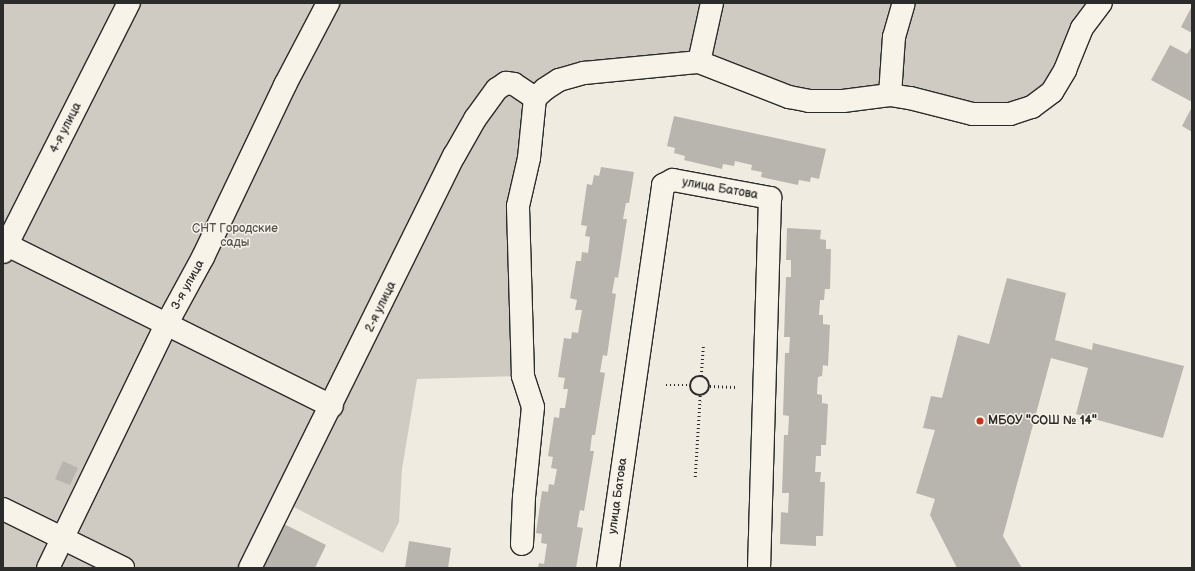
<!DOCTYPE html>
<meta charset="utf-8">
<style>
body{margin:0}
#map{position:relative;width:1195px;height:571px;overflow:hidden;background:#efebe0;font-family:"Balsamiq Sans",sans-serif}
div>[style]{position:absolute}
.green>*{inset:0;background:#cfcbc2}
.building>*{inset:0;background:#b8b5ae}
.path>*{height:2.5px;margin-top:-1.25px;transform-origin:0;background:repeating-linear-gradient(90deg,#2b2b2b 0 1px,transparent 0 4px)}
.path>.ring{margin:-1.25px;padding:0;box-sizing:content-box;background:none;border:2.5px solid #2b2b2b;border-radius:50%}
.roads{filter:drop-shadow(1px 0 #2b2b2b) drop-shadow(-1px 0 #2b2b2b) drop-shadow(0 1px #2b2b2b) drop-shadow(0 -1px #2b2b2b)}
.minor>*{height:22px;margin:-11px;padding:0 11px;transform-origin:11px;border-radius:11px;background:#f7f3e8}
.dots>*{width:11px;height:11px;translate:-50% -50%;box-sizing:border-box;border:2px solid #f7f3e8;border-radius:50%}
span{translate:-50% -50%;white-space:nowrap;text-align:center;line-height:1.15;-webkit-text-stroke:3px #f7f3e8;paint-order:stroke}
.street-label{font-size:12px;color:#2b2b2b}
.park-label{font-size:12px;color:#545351}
.poi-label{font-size:12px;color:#2b2b2b;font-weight:700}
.left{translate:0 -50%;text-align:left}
.frame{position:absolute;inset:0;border:4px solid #2b2b2b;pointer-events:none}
</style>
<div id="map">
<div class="green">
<div style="clip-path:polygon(3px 3px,1101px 3px,1032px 107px,843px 101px,708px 64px,545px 89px,529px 158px,523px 376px,417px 379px,402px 469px,399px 522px,383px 553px,288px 504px,254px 568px,3px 568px)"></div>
</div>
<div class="building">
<div style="clip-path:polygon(1192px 6px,1192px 33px,1181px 27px)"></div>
<div style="clip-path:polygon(1170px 45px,1187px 54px,1192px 46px,1192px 102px,1151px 80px)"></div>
<div style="clip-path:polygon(1192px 107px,1192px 132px,1182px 126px)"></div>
<div style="clip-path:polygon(674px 116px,826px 149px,819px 179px,811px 177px,810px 182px,799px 180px,798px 185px,761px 177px,762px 172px,751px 170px,752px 165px,735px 161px,734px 166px,723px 164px,722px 169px,684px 160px,685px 156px,674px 153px,675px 148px,667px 146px)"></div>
<div style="clip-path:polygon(601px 167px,634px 172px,629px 203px,626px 203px,623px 219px,627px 219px,618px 278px,615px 277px,612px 293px,616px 294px,607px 356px,603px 355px,600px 372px,605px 373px,595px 435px,592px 435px,590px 451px,594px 451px,584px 511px,580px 510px,577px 527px,583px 528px,576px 568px,538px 568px,539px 563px,544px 564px,547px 544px,541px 543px,542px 534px,536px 533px,542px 491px,548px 492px,549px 484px,554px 485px,557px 469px,551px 468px,553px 457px,548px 456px,554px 417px,559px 418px,560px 408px,565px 408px,568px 389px,563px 389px,565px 378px,558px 377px,564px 338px,571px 339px,572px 332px,578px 333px,582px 310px,575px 310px,577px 300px,570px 298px,576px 261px,581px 261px,582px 252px,588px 253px,590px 237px,585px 236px,587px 226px,581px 225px,587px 184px,592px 185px,594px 175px,599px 176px)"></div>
<div style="clip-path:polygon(787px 228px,821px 230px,820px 239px,826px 240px,826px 249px,831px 249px,830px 289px,825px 289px,824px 300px,820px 300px,819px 315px,823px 315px,823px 324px,830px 325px,828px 366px,823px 365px,822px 376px,818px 377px,817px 394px,822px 395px,822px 403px,828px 404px,826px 445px,821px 445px,821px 456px,816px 456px,815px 472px,821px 472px,820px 482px,825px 482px,823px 536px,816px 536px,816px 546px,780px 544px,781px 512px,788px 513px,789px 493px,782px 493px,784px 435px,788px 435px,789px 416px,783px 415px,785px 353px,789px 353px,790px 337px,784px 337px,786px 277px,791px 277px,791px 260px,786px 260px)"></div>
<div style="clip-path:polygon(1007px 278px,1066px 293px,1055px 340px,1092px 350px,1093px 343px,1184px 366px,1163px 438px,1076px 414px,1088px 368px,1051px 358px,1003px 536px,1022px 568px,957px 568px,930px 515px,935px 499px,916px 493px,935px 430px,923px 428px,931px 396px,942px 398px,958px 335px,989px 344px)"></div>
<div style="clip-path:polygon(63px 461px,78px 468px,70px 485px,55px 479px)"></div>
<div style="clip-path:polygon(282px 523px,326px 545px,315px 568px,260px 568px)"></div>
<div style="clip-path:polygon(409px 541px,451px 548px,448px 568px,405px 568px)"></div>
</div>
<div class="path">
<div style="left:701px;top:376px;width:32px;rotate:-86deg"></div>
<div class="ring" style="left:690px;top:376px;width:17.5px;height:17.5px"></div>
<div style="left:666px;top:385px;width:25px"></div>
<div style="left:710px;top:386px;width:26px;rotate:2deg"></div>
<div style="left:695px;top:477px;width:82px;rotate:-86.5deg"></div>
</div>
<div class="roads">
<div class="minor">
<div style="left:699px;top:62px;width:60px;rotate:-77.6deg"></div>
<div style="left:890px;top:95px;width:58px;rotate:-86.1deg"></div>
<div style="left:894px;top:37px;width:35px;rotate:-74deg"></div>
<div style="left:3px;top:243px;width:367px;rotate:26.4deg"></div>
<div style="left:3px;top:252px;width:279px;rotate:-63.2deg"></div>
<div style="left:3px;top:509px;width:134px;rotate:26.2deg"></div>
<div style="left:522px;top:544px;width:47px;rotate:-87.6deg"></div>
<div style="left:524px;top:497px;width:90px;rotate:-84.3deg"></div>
<div style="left:533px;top:407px;width:33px;rotate:-108deg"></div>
<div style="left:523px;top:376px;width:170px;rotate:-91.7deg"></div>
<div style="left:518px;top:206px;width:49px;rotate:-77.1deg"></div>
<div style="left:529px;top:158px;width:60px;rotate:-84.3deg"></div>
<div style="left:535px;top:98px;width:13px;rotate:-42deg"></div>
<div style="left:545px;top:89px;width:17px;rotate:-33deg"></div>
<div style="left:559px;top:80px;width:26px;rotate:-16deg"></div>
<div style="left:584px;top:73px;width:116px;rotate:-5.5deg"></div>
<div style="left:699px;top:62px;width:97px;rotate:21.3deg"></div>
<div style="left:789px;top:97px;width:20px;rotate:11deg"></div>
<div style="left:809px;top:101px;width:34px"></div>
<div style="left:843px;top:101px;width:47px;rotate:-7.3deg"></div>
<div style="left:890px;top:95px;width:20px;rotate:9deg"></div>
<div style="left:910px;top:98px;width:65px;rotate:14.3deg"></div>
<div style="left:973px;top:114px;width:37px"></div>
<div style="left:1010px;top:114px;width:23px;rotate:-18deg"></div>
<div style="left:1032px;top:107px;width:25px;rotate:-37deg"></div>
<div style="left:1052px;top:92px;width:26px;rotate:-59deg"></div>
<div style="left:1065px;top:70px;width:45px;rotate:-68deg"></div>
<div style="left:1082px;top:28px;width:31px;rotate:-53deg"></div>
<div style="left:48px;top:568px;width:270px;rotate:-64.1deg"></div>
<div style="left:166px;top:325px;width:77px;rotate:-61.4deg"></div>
<div style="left:203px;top:257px;width:191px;rotate:-64.5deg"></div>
<div style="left:285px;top:85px;width:93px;rotate:-62.3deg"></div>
<div style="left:250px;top:568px;width:460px;rotate:-63.7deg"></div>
<div style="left:454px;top:156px;width:43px;rotate:-60.4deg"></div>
<div style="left:475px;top:119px;width:37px;rotate:-54deg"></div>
<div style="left:497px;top:89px;width:11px;rotate:-34deg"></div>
<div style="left:506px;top:83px;width:8px;rotate:7deg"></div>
<div style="left:514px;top:84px;width:25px;rotate:34deg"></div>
<div style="left:608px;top:568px;width:387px;rotate:-81.8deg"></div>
<div style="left:663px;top:185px;width:11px;rotate:-27deg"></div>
<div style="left:673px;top:180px;width:99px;rotate:10.5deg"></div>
<div style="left:770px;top:198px;width:370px;rotate:91.7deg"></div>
</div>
</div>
<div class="dots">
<div style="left:980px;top:421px;background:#c8321e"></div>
</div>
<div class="street-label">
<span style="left:66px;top:128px;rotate:-63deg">4-я улица</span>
<span style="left:720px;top:189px;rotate:10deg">улица Батова</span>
<span style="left:188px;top:285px;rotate:-61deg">3-я улица</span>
<span style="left:381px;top:307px;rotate:-64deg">2-я улица</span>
<span style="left:618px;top:496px;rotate:-82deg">улица Батова</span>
</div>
<div class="park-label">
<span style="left:235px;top:236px">СНТ Городские<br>сады</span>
</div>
<div class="poi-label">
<span class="left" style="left:988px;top:421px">МБОУ "СОШ № 14"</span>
</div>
<div class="frame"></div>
</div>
